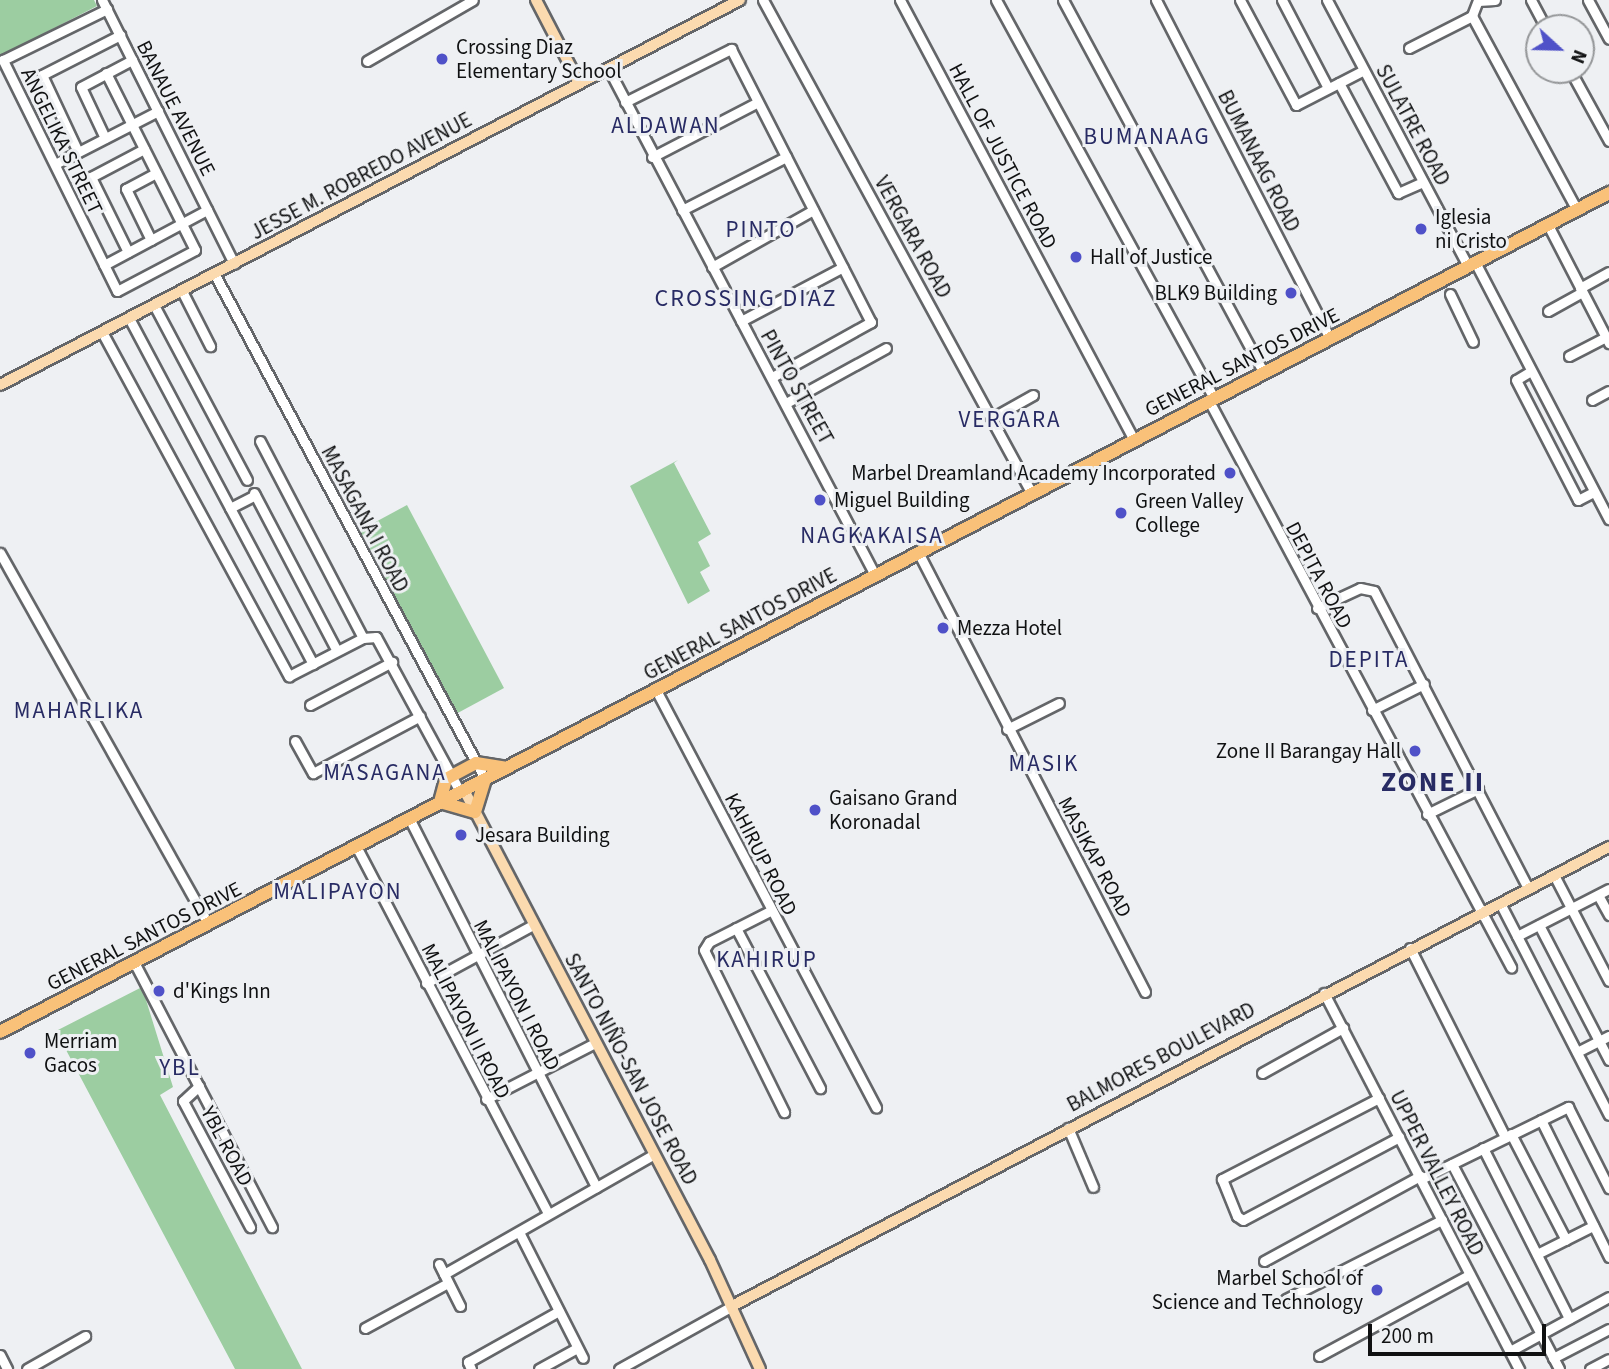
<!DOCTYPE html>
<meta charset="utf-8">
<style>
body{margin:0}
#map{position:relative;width:1609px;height:1369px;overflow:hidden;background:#eef0f3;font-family:"Source Sans 3",sans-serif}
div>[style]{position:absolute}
.green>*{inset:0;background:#9ccda1}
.roads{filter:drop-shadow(2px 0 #646669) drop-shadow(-2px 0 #646669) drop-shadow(0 2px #646669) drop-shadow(0 -2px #646669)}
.minor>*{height:9px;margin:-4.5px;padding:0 4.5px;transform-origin:4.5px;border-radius:4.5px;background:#fff}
.major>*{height:10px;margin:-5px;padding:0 5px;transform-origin:5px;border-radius:5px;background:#fbdaaf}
.highway>*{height:12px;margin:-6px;padding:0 6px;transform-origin:6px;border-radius:6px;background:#f9c179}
.dots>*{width:19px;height:19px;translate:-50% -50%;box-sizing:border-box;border:4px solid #eef0f3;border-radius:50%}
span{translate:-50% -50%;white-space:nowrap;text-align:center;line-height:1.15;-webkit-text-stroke:6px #eef0f3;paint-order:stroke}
.poi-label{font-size:21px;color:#101112}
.left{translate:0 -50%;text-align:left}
.right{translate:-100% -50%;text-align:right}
.street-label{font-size:21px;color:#101112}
.neighbourhood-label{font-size:23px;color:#282b64;letter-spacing:2px}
.quarter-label{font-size:24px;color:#282b64;letter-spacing:2px}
.district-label{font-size:28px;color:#282b64;font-weight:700;letter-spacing:2px}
.north{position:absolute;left:1525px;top:14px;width:70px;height:70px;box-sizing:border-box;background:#eef0f3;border:2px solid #959799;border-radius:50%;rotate:112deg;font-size:19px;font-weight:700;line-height:28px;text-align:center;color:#101112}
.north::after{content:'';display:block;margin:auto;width:24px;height:32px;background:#4f51c8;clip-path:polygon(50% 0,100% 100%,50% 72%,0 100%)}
.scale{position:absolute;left:1368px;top:1324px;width:178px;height:32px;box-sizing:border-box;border:4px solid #101112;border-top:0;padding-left:9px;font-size:21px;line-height:24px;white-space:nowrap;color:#101112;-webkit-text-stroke:5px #eef0f3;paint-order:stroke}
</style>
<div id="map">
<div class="green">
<div style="clip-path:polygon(0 0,94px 0,97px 6px,0 56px)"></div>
<div style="clip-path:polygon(678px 460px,674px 463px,711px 534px,698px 542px,710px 566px,700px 572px,710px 591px,688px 604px,630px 486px)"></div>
<div style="clip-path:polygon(407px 505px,504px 688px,454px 715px,357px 532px)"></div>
<div style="clip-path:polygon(142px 987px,173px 1087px,160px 1095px,302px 1369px,235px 1369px,56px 1031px)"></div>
</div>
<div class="roads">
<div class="minor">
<div style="left:102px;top:0;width:295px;rotate:63.4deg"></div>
<div style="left:763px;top:0;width:560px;rotate:61.42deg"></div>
<div style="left:900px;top:0;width:498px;rotate:62deg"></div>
<div style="left:996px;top:0;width:454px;rotate:61.3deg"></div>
<div style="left:1063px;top:0;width:424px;rotate:61.7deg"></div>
<div style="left:1156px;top:0;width:380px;rotate:62.8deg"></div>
<div style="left:1240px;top:0;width:119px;rotate:61.9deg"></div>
<div style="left:1296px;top:105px;width:76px;rotate:-27.2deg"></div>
<div style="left:1282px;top:0;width:99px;rotate:62.4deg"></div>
<div style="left:1327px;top:0;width:301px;rotate:62.1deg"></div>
<div style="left:1478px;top:0;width:17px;rotate:111deg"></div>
<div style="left:1472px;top:16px;width:221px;rotate:61.6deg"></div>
<div style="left:1531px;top:0;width:32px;rotate:62deg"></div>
<div style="left:1588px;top:0;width:44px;rotate:61.7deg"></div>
<div style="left:1478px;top:1px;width:17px;rotate:-3deg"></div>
<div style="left:1409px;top:48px;width:71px;rotate:-26.9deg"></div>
<div style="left:367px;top:61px;width:122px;rotate:-29.9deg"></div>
<div style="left:608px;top:68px;width:573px;rotate:62.23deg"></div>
<div style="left:1570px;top:70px;width:81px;rotate:61.2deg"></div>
<div style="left:106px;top:73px;width:198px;rotate:63.3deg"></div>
<div style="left:195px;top:250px;width:88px;rotate:152.3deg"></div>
<div style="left:117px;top:291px;width:258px;rotate:-116.3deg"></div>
<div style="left:3px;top:60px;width:116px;rotate:-26.1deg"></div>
<div style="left:1339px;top:83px;width:125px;rotate:61.8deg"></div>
<div style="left:1398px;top:193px;width:27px;rotate:-24deg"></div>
<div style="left:625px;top:102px;width:119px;rotate:-26.6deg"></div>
<div style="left:731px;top:49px;width:307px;rotate:62.9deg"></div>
<div style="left:871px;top:322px;width:113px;rotate:150.9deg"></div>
<div style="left:105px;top:138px;width:56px;rotate:-115.2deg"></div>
<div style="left:81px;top:87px;width:58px;rotate:-27.9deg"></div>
<div style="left:78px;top:152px;width:85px;rotate:-115.1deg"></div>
<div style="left:42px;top:75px;width:88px;rotate:-27.1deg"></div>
<div style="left:652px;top:157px;width:119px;rotate:-27.4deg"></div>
<div style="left:55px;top:164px;width:116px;rotate:-27.2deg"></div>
<div style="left:682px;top:210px;width:117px;rotate:-27deg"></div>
<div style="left:1548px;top:225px;width:133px;rotate:62.7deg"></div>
<div style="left:151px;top:240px;width:57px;rotate:-116.1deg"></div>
<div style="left:126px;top:189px;width:34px;rotate:-28deg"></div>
<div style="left:128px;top:252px;width:84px;rotate:-116.3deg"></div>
<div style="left:91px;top:177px;width:60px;rotate:-27.8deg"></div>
<div style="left:1475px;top:262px;width:290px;rotate:62.5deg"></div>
<div style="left:104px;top:265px;width:117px;rotate:-28.1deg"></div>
<div style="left:712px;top:267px;width:116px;rotate:-29.4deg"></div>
<div style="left:215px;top:275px;width:572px;rotate:61.82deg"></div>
<div style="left:1580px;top:288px;width:33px;rotate:-29deg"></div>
<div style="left:182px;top:291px;width:62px;rotate:63deg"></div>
<div style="left:1450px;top:294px;width:53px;rotate:64.4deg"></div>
<div style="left:154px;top:305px;width:198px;rotate:62deg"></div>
<div style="left:1548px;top:311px;width:39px;rotate:-29deg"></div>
<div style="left:129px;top:318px;width:392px;rotate:62deg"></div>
<div style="left:741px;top:321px;width:115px;rotate:-27.9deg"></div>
<div style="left:102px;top:332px;width:392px;rotate:61.5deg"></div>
<div style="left:289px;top:676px;width:83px;rotate:-27.2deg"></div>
<div style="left:363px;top:638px;width:13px;rotate:-4deg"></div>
<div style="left:376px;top:637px;width:176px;rotate:61.5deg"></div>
<div style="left:1569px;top:356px;width:42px;rotate:-27.2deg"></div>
<div style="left:1531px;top:371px;width:17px;rotate:149deg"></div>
<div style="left:1516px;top:380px;width:135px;rotate:62.7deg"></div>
<div style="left:1578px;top:500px;width:18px;rotate:-27deg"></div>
<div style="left:1592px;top:400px;width:19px;rotate:-28deg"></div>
<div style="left:1209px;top:401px;width:642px;rotate:61.92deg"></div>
<div style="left:786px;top:403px;width:114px;rotate:-28.8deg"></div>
<div style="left:992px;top:418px;width:47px;rotate:-29.3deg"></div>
<div style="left:260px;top:441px;width:222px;rotate:62.4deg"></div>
<div style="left:254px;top:493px;width:178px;rotate:62.3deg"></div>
<div style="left:230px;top:508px;width:28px;rotate:-27deg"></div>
<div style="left:918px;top:552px;width:495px;rotate:62.7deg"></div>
<div style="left:0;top:553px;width:425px;rotate:60.7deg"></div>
<div style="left:1317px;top:608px;width:47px;rotate:-24.9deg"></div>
<div style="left:1360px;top:588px;width:14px;rotate:12deg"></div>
<div style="left:1374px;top:591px;width:335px;rotate:62.6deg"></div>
<div style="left:656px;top:690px;width:472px;rotate:62.2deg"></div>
<div style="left:310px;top:705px;width:93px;rotate:-27.7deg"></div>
<div style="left:1372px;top:710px;width:58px;rotate:-26.6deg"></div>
<div style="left:1007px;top:729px;width:58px;rotate:-26.6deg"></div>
<div style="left:295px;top:741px;width:37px;rotate:61deg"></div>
<div style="left:313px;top:773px;width:121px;rotate:-28deg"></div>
<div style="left:1427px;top:814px;width:57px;rotate:-26.1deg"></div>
<div style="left:409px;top:818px;width:414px;rotate:63.1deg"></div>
<div style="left:356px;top:846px;width:413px;rotate:62.4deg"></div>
<div style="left:1554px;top:875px;width:119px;rotate:62.6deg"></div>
<div style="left:1598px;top:895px;width:23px;rotate:61deg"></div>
<div style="left:1500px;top:903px;width:238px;rotate:62.8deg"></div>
<div style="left:770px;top:911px;width:68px;rotate:153.1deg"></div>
<div style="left:709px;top:942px;width:9px;rotate:122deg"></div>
<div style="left:704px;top:950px;width:181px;rotate:63.7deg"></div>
<div style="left:1539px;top:925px;width:152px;rotate:62.6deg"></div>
<div style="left:736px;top:928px;width:181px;rotate:62.3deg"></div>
<div style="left:1517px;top:936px;width:103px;rotate:-27.1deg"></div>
<div style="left:1410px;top:948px;width:212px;rotate:63.3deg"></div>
<div style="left:134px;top:962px;width:299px;rotate:62.5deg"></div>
<div style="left:426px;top:983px;width:122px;rotate:-28.5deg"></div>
<div style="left:1324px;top:993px;width:424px;rotate:62.6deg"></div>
<div style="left:1577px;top:1052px;width:36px;rotate:-27deg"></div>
<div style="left:1262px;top:1073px;width:93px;rotate:-29.1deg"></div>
<div style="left:199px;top:1086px;width:22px;rotate:137deg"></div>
<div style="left:183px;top:1101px;width:143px;rotate:62deg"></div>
<div style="left:1379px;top:1098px;width:177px;rotate:152.7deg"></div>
<div style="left:1222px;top:1179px;width:40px;rotate:68deg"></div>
<div style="left:1237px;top:1216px;width:7px;rotate:34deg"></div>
<div style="left:1243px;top:1220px;width:177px;rotate:-28deg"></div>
<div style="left:486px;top:1099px;width:123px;rotate:-27.2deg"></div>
<div style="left:1541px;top:1120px;width:153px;rotate:63.6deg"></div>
<div style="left:1068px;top:1128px;width:64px;rotate:67deg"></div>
<div style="left:1511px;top:1134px;width:119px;rotate:62.6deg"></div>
<div style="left:1483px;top:1148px;width:191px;rotate:63.2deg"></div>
<div style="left:1452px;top:1164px;width:231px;rotate:62.4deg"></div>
<div style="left:1421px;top:1179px;width:164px;rotate:-26.1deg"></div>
<div style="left:1568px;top:1107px;width:91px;rotate:63.2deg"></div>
<div style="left:519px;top:1232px;width:141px;rotate:63.1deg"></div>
<div style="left:1537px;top:1254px;width:63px;rotate:-26.6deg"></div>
<div style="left:1264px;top:1261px;width:178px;rotate:-28.6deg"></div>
<div style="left:439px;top:1264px;width:47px;rotate:63.4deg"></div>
<div style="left:444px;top:1274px;width:242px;rotate:-29.7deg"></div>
<div style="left:1286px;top:1299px;width:175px;rotate:-26.9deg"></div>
<div style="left:365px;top:1328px;width:94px;rotate:-28.5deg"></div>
<div style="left:1510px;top:1351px;width:113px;rotate:-28.6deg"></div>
<div style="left:0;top:1355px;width:16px;rotate:63deg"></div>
<div style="left:1319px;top:1356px;width:170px;rotate:-28.4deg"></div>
<div style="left:1553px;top:1358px;width:63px;rotate:-27.4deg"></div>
<div style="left:27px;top:1369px;width:67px;rotate:-29.6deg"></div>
<div style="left:471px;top:1369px;width:8px;rotate:-113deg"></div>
<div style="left:468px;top:1362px;width:104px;rotate:-29.3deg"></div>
<div style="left:539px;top:1369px;width:43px;rotate:-28.9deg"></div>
<div style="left:619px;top:1369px;width:129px;rotate:-29.1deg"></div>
<div style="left:1590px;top:1369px;width:21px;rotate:-28deg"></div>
</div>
<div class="major">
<div style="left:536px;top:0;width:93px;rotate:62.6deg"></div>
<div style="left:0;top:385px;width:834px;rotate:-27.49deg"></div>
<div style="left:464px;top:790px;width:530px;rotate:62.37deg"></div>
<div style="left:710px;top:1260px;width:120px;rotate:65.4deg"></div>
<div style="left:732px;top:1306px;width:990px;rotate:-27.63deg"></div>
</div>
<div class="highway">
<div style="left:440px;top:802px;width:24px;rotate:-75deg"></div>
<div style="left:446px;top:779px;width:34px;rotate:-28deg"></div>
<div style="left:476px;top:763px;width:30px;rotate:9deg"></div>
<div style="left:440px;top:802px;width:36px;rotate:16deg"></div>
<div style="left:475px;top:812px;width:34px;rotate:-73deg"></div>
<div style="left:0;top:1032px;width:1815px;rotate:-27.54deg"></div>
</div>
</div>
<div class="dots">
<div style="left:442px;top:59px;background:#4f51c8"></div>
<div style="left:1421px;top:229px;background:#4f51c8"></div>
<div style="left:1076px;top:257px;background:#4f51c8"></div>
<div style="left:1291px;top:293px;background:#4f51c8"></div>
<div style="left:1230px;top:473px;background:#4f51c8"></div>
<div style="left:820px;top:500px;background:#4f51c8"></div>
<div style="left:1121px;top:513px;background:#4f51c8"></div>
<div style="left:943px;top:628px;background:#4f51c8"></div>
<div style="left:1415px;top:751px;background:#4f51c8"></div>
<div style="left:815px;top:810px;background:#4f51c8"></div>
<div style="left:461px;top:835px;background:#4f51c8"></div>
<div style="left:159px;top:991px;background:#4f51c8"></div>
<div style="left:30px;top:1053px;background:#4f51c8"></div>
<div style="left:1377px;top:1290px;background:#4f51c8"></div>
</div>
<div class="poi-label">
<span class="left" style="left:456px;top:59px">Crossing Diaz<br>Elementary School</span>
<span class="left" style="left:1435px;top:229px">Iglesia<br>ni Cristo</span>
<span class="left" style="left:1090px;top:257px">Hall of Justice</span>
<span class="right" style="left:1277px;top:293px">BLK9 Building</span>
<span class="right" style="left:1216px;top:473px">Marbel Dreamland Academy Incorporated</span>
<span class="left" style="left:834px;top:500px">Miguel Building</span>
<span class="left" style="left:1135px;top:513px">Green Valley<br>College</span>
<span class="left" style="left:957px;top:628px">Mezza Hotel</span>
<span class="right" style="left:1401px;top:751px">Zone II Barangay Hall</span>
<span class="left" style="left:829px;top:810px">Gaisano Grand<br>Koronadal</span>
<span class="left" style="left:475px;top:835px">Jesara Building</span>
<span class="left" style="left:173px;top:991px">d'Kings Inn</span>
<span class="left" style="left:44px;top:1053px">Merriam<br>Gacos</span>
<span class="right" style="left:1363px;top:1290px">Marbel School of<br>Science and Technology</span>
</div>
<div class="street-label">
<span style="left:176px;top:108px;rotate:63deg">BANAUE AVENUE</span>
<span style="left:1413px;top:125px;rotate:62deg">SULATRE ROAD</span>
<span style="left:62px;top:141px;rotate:64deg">ANGELIKA STREET</span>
<span style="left:1003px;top:156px;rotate:62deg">HALL OF JUSTICE ROAD</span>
<span style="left:1259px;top:161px;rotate:63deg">BUMANAAG ROAD</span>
<span style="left:361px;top:176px;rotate:-28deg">JESSE M. ROBREDO AVENUE</span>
<span style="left:913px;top:237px;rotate:61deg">VERGARA ROAD</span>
<span style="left:1242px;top:362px;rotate:-27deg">GENERAL SANTOS DRIVE</span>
<span style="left:797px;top:387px;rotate:61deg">PINTO STREET</span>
<span style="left:365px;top:519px;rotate:62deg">MASAGANA I ROAD</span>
<span style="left:1319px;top:575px;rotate:62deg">DEPITA ROAD</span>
<span style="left:740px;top:624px;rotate:-28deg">GENERAL SANTOS DRIVE</span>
<span style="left:761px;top:854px;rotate:63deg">KAHIRUP ROAD</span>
<span style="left:1095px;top:857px;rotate:62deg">MASIKAP ROAD</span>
<span style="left:144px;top:936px;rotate:-27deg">GENERAL SANTOS DRIVE</span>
<span style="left:517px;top:995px;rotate:63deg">MALIPAYON I ROAD</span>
<span style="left:466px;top:1021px;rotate:63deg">MALIPAYON II ROAD</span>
<span style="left:1161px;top:1057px;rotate:-28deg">BALMORES BOULEVARD</span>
<span style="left:631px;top:1069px;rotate:62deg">SANTO NIÑO-SAN JOSE ROAD</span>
<span style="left:227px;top:1146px;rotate:62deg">YBL ROAD</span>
<span style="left:1437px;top:1173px;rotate:63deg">UPPER VALLEY ROAD</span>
</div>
<div class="neighbourhood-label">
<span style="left:666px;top:126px">ALDAWAN</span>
<span style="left:1147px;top:137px">BUMANAAG</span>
<span style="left:761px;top:230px">PINTO</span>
<span style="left:1010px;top:420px">VERGARA</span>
<span style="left:872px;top:536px">NAGKAKAISA</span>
<span style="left:1369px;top:660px">DEPITA</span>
<span style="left:79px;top:711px">MAHARLIKA</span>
<span style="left:1044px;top:764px">MASIK</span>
<span style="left:385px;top:773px">MASAGANA</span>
<span style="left:338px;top:892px">MALIPAYON</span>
<span style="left:767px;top:960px">KAHIRUP</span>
<span style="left:180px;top:1068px">YBL</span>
</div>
<div class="quarter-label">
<span style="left:746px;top:299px">CROSSING DIAZ</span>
</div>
<div class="district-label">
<span style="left:1433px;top:782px">ZONE II</span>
</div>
<div class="north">N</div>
<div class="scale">200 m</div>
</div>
